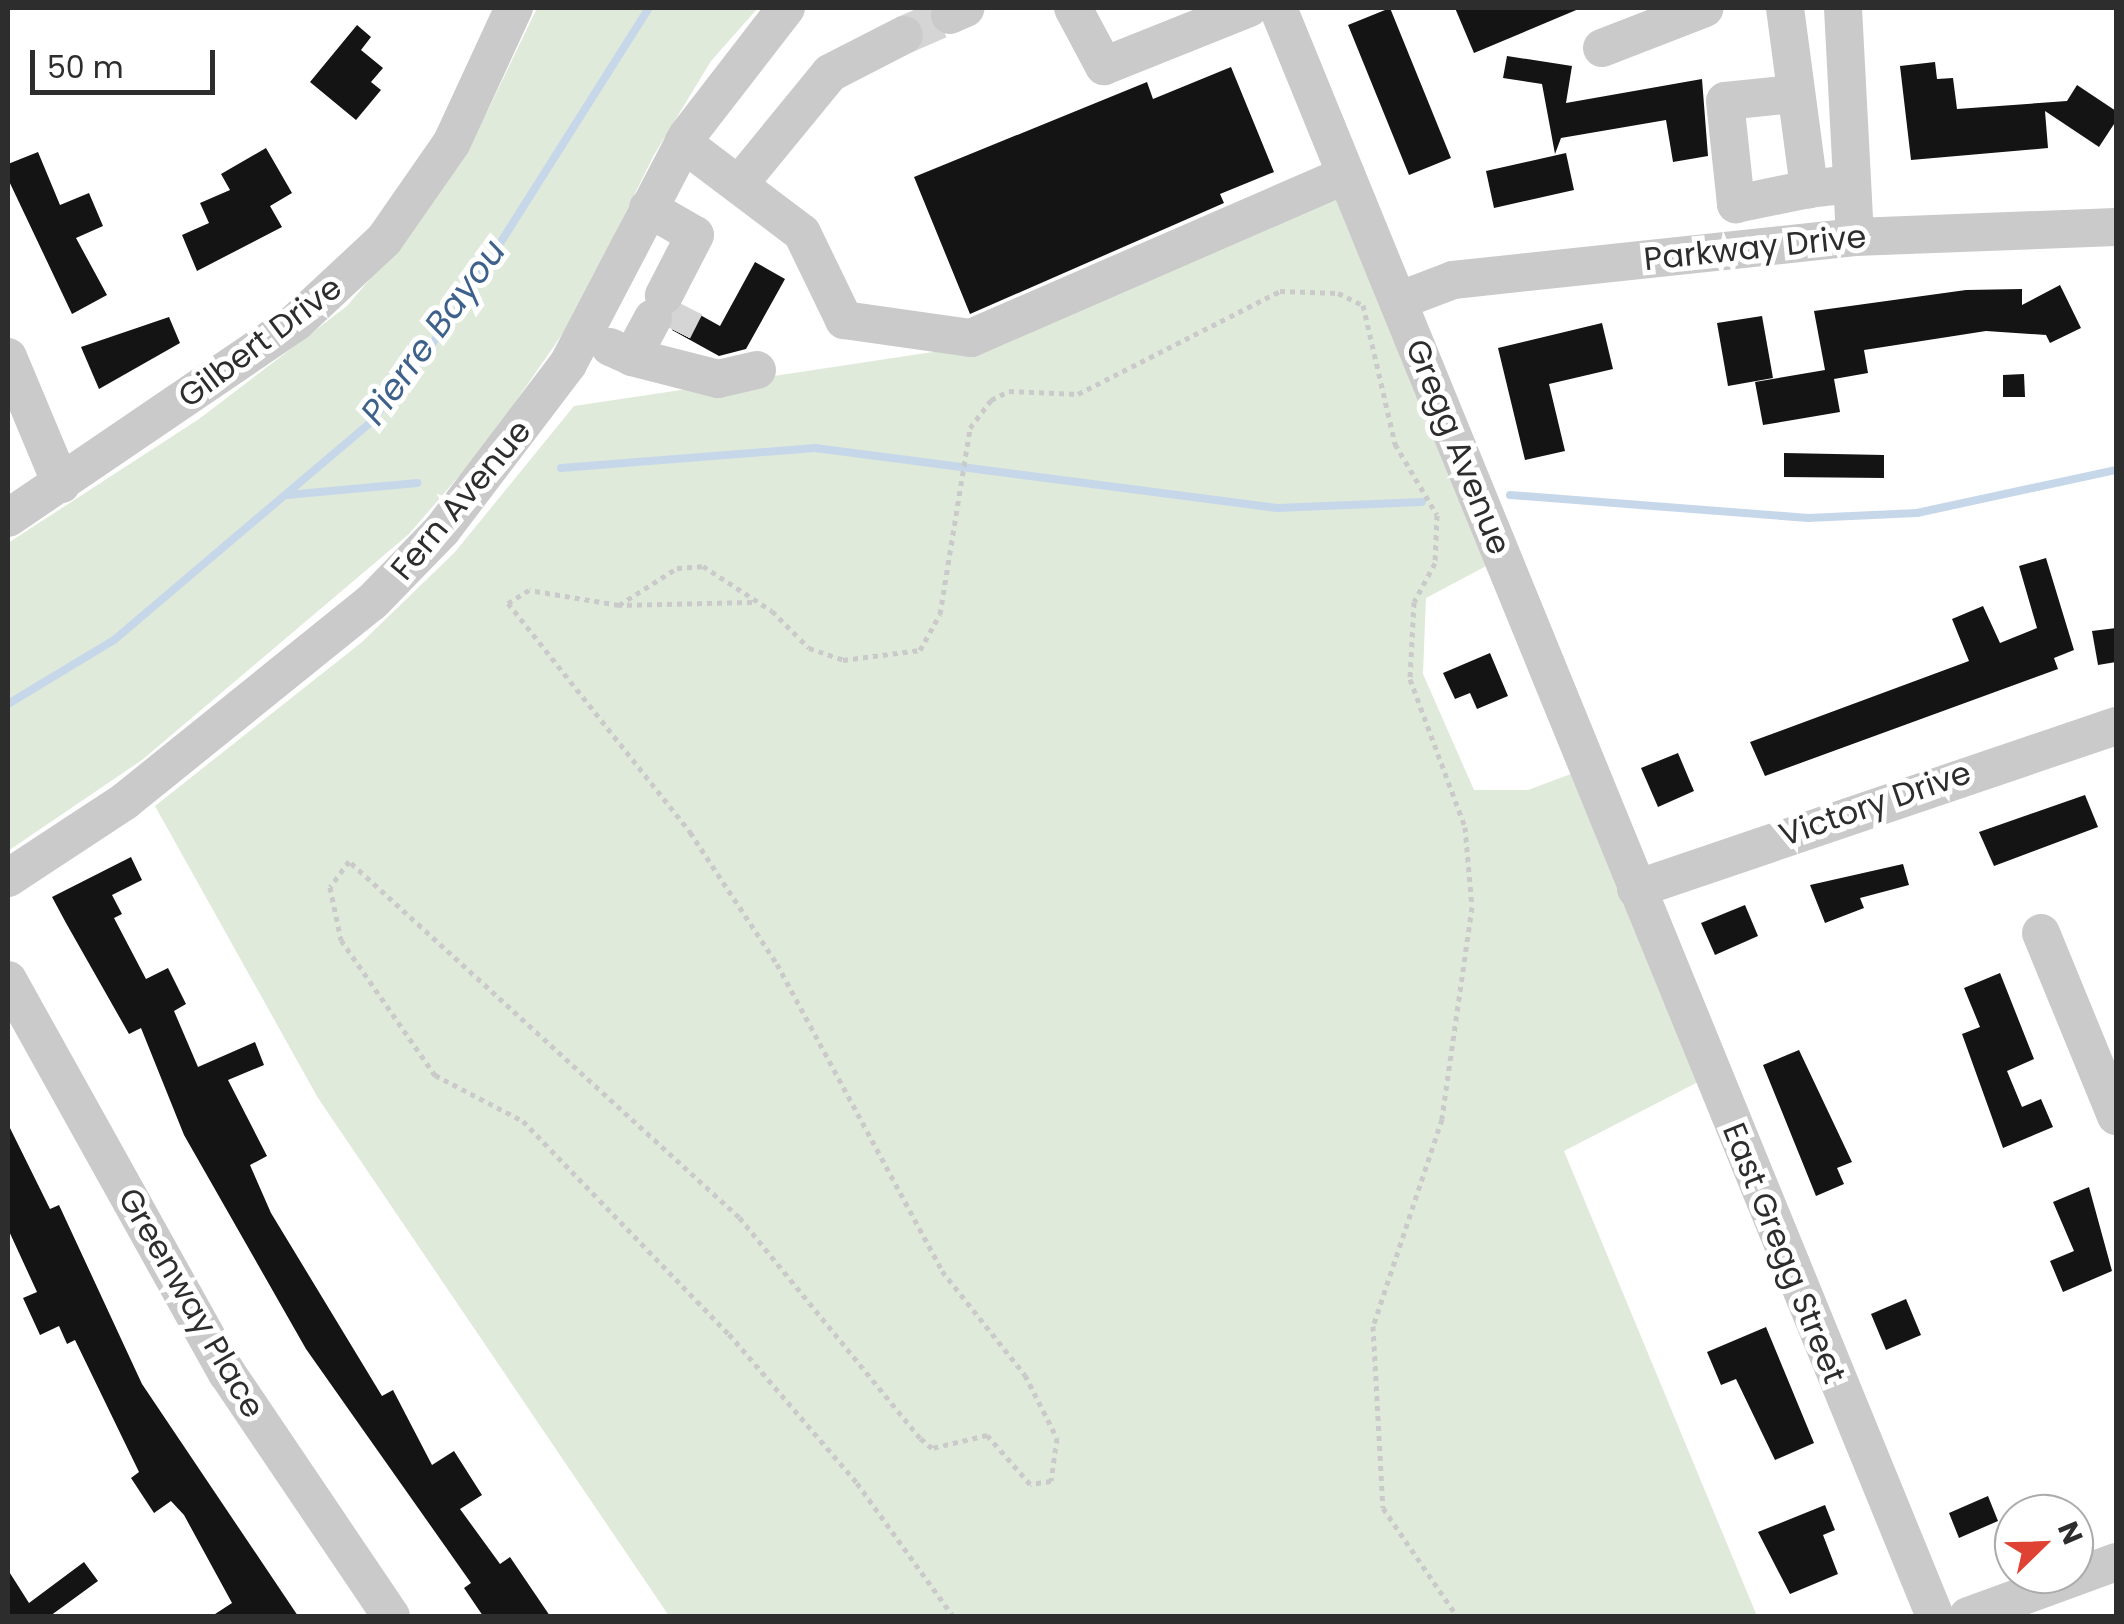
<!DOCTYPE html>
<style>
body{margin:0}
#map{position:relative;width:2124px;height:1624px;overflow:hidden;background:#fff;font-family:Poppins,sans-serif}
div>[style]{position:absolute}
.green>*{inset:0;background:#e0eada}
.stream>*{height:8px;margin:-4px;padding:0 4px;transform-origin:4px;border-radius:4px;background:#c7d7ea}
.building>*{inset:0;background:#141414}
.minor-tunnel>*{height:38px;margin-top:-19px;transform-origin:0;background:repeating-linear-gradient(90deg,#d5d5d5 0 38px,transparent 0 57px)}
.path>*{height:5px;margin-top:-2.5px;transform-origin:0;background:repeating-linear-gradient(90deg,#cacaca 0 5px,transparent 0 10px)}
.minor>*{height:38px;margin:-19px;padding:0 19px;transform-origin:19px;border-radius:19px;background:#cacaca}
span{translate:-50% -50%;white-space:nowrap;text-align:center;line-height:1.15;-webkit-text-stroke:10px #fff;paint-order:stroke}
.street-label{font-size:32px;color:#2d2d2d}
.water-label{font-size:35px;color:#3e618b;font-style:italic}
.frame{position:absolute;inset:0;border:10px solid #2d2d2d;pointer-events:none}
.north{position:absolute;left:1994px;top:1494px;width:100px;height:100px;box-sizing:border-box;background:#fff;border:2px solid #ababab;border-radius:50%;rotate:67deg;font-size:28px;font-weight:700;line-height:40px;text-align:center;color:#2d2d2d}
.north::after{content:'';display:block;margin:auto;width:35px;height:45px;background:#df4133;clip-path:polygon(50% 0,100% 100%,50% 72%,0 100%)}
.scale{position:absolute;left:30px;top:50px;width:185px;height:45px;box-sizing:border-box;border:5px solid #2d2d2d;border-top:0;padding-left:12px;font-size:30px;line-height:35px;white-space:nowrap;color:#2d2d2d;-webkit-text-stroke:8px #fff;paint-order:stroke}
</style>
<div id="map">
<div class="green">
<div style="clip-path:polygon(537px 8px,758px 8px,711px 61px,654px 155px,574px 317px,485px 446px,409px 534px,142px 760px,8px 851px,8px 543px,199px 419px,347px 306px,421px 218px,487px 112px)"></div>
<div style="clip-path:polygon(1333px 188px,1490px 564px,1426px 598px,1423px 674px,1474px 790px,1528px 790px,1576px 772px,1700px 1081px,1564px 1151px,1757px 1616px,669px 1616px,318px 1098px,155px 806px,362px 642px,455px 552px,574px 406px,966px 347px)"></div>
</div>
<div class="stream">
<div style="left:561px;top:468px;width:255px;rotate:-4.5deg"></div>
<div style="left:815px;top:448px;width:466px;rotate:7.4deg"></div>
<div style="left:1277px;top:508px;width:145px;rotate:-2.4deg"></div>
<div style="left:287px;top:495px;width:131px;rotate:-5.3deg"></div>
<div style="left:1510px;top:495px;width:299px;rotate:4.4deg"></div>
<div style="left:1808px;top:518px;width:109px;rotate:-2.6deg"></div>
<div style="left:1917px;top:513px;width:204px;rotate:-12.2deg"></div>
<div style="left:8px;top:704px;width:124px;rotate:-31.1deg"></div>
<div style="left:114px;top:640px;width:336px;rotate:-40.3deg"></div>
<div style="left:370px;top:423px;width:140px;rotate:-52deg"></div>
<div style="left:456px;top:313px;width:361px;rotate:-57.7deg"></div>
</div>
<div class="building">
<div style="clip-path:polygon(1390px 8px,1451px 158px,1409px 175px,1348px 25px)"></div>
<div style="clip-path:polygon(1455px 8px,1581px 8px,1474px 53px)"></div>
<div style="clip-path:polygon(357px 25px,371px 37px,361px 50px,383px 68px,371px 82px,381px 90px,356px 120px,310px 82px)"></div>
<div style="clip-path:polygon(1507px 56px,1572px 66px,1566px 103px,1702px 79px,1708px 156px,1673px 162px,1666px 120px,1561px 138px,1555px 154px,1542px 84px,1503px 78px)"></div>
<div style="clip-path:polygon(1935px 62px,1937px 79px,1953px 78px,1957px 109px,2067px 101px,2077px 85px,2116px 111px,2116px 121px,2099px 147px,2045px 111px,2048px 148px,1911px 160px,1900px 66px)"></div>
<div style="clip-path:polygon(1231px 67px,1274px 172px,1220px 194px,1224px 203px,970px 314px,914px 177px,1147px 82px,1153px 99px)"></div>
<div style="clip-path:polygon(266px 148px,292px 193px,270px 206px,282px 227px,197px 271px,182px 235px,209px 223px,200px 203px,230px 190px,221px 174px)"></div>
<div style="clip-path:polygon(38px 152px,60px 205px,89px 193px,103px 226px,76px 238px,107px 295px,72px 314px,8px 179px,8px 164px)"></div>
<div style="clip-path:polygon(1566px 153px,1574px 190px,1494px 208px,1486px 171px)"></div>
<div style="clip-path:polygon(755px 262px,785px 279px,746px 349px,719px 356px,672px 330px,684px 306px,720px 326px)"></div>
<div style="clip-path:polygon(2060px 285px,2081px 328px,2050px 343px,2046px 335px,1986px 331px,1864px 350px,1868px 373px,1834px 379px,1840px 412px,1763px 425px,1755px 382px,1825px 370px,1814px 311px,1966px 290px,2022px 289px,2022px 305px)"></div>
<div style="clip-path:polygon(1762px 316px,1773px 378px,1728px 386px,1717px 323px)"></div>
<div style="clip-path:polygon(169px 317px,180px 343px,99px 389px,81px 347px)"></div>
<div style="clip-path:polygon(1602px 323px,1613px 369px,1549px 384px,1565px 451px,1525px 460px,1498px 348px)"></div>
<div style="clip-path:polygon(2024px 374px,2025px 397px,2003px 397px,2003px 375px)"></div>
<div style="clip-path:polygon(1784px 453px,1884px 455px,1884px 478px,1784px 477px)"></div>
<div style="clip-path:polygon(2046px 558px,2074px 650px,2054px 658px,2058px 669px,1765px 776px,1750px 742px,1969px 661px,1952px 619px,1983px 606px,2000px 643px,2037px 628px,2019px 566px)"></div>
<div style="clip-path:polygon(2116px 628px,2116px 662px,2098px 665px,2092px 631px)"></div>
<div style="clip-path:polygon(1490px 653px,1508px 696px,1477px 709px,1470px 693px,1455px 699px,1443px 673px)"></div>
<div style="clip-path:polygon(1678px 753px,1694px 791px,1658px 807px,1641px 768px)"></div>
<div style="clip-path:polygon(2085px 795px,2098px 827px,1994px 866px,1979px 832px)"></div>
<div style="clip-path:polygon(131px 857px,142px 880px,112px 895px,122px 914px,114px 918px,146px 979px,168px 968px,186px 1004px,174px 1011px,198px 1067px,255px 1042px,264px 1065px,228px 1080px,267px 1156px,250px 1165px,271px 1213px,382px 1396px,393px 1390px,432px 1465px,454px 1451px,482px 1495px,460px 1509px,500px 1564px,510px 1557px,550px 1616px,483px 1616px,464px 1588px,471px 1583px,306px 1349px,184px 1135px,141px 1028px,129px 1034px,66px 923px,52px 897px)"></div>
<div style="clip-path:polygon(1903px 864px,1909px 885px,1860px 898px,1864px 908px,1825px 923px,1810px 885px)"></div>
<div style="clip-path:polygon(1745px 905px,1758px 936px,1715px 955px,1701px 923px)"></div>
<div style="clip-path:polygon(2000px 973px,2034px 1059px,2007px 1071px,2022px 1107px,2041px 1099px,2053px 1127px,2003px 1148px,1962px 1034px,1980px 1027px,1964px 988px)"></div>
<div style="clip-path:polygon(1799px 1050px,1852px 1162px,1837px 1168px,1844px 1184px,1816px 1196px,1763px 1065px)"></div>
<div style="clip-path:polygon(8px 1124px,50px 1209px,59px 1205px,142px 1384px,298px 1616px,212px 1616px,232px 1603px,184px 1515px,171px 1501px,154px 1513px,131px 1478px,139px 1472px,75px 1340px,67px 1344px,59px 1326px,40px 1335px,23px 1298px,37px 1292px,8px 1229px)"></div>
<div style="clip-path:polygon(2089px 1187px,2112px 1271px,2063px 1292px,2050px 1261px,2074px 1251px,2053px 1202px)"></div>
<div style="clip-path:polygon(1906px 1299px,1921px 1335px,1886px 1350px,1871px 1314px)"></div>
<div style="clip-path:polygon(1766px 1327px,1814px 1443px,1775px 1460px,1736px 1379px,1721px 1385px,1707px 1352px)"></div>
<div style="clip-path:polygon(1988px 1496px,1998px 1521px,1959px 1538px,1949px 1513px)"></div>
<div style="clip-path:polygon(1825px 1505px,1835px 1530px,1823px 1535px,1838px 1574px,1790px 1594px,1758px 1532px)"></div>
<div style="clip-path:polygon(84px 1562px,98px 1581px,50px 1616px,8px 1616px,8px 1570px,29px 1603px)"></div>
</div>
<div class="minor-tunnel">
<div style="left:904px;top:35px;width:50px;rotate:-23.5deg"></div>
<div style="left:673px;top:330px;width:27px;rotate:-63deg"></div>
</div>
<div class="path">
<div style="left:752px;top:602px;width:133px;rotate:178.7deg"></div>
<div style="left:619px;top:605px;width:69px;rotate:-32.5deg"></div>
<div style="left:677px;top:568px;width:26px;rotate:-4deg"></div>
<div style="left:703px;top:566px;width:82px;rotate:33.1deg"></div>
<div style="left:772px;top:611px;width:52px;rotate:45deg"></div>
<div style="left:809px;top:648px;width:36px;rotate:19deg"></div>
<div style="left:843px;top:660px;width:78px;rotate:-7.4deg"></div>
<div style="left:920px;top:650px;width:41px;rotate:-60.9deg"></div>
<div style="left:940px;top:614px;width:188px;rotate:-80.8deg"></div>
<div style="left:970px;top:428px;width:35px;rotate:-53deg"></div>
<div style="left:991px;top:400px;width:20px;rotate:-27deg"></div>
<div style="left:1009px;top:391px;width:69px;rotate:2.5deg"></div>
<div style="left:1078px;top:394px;width:227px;rotate:-27deg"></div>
<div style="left:1280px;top:291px;width:58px;rotate:2deg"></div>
<div style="left:1338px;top:293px;width:28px;rotate:26deg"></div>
<div style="left:1363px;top:305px;width:143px;rotate:77deg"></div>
<div style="left:1395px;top:444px;width:82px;rotate:59.4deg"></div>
<div style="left:1437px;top:515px;width:48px;rotate:92.4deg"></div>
<div style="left:1435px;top:563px;width:44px;rotate:118.3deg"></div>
<div style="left:1414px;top:602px;width:77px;rotate:93deg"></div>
<div style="left:1410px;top:679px;width:158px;rotate:69.6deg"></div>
<div style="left:1465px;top:827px;width:80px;rotate:85deg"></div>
<div style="left:1472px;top:907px;width:214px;rotate:98.1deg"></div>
<div style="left:1442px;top:1119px;width:218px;rotate:108.4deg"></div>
<div style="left:1373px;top:1326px;width:182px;rotate:86.9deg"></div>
<div style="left:1383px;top:1508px;width:131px;rotate:55.6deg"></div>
<div style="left:619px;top:605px;width:91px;rotate:-170.5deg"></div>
<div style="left:529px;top:590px;width:25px;rotate:148deg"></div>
<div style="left:508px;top:603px;width:293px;rotate:51.5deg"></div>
<div style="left:690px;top:832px;width:158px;rotate:56.6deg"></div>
<div style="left:777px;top:964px;width:349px;rotate:61.7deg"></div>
<div style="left:942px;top:1271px;width:133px;rotate:51.4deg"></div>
<div style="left:1025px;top:1375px;width:71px;rotate:63.1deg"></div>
<div style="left:1057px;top:1438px;width:43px;rotate:97.9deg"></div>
<div style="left:1051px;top:1481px;width:21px;rotate:172deg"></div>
<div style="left:1030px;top:1484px;width:65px;rotate:-131.3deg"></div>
<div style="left:987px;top:1435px;width:57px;rotate:166.7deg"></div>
<div style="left:932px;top:1448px;width:16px;rotate:-140deg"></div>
<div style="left:920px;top:1438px;width:286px;rotate:-129.3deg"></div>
<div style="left:739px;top:1217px;width:528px;rotate:-137.61deg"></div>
<div style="left:349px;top:861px;width:32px;rotate:126deg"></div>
<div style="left:330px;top:887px;width:54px;rotate:78.3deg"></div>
<div style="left:341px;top:940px;width:165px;rotate:55.2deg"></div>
<div style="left:435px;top:1075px;width:99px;rotate:27.6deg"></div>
<div style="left:523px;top:1121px;width:296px;rotate:46deg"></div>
<div style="left:729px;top:1334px;width:196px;rotate:49.3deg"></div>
<div style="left:857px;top:1483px;width:164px;rotate:54.2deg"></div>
</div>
<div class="minor">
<div style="left:1073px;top:8px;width:66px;rotate:61.9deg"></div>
<div style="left:1104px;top:66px;width:156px;rotate:-21.8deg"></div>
<div style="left:1278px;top:8px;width:1737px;rotate:67.78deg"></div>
<div style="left:1785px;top:8px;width:183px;rotate:82.4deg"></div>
<div style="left:1809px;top:189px;width:24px;rotate:-7deg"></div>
<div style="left:1843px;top:8px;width:229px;rotate:87deg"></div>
<div style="left:950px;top:15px;width:17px;rotate:-24deg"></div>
<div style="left:1602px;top:48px;width:110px;rotate:-21.2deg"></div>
<div style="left:1794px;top:94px;width:69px;rotate:174.2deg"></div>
<div style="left:1725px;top:101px;width:104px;rotate:83.9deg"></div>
<div style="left:1736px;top:204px;width:75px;rotate:-11.6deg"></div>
<div style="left:683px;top:143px;width:149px;rotate:37.1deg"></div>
<div style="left:802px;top:233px;width:97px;rotate:64.2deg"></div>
<div style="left:844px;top:320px;width:128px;rotate:8.1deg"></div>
<div style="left:971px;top:338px;width:409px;rotate:-23.5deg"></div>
<div style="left:740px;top:183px;width:142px;rotate:-50.7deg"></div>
<div style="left:830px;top:73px;width:83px;rotate:-27.2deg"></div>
<div style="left:648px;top:208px;width:54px;rotate:29.9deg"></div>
<div style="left:695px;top:235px;width:68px;rotate:117.3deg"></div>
<div style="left:1398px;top:301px;width:59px;rotate:-20.9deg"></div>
<div style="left:1453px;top:280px;width:404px;rotate:-6.1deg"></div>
<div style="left:1855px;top:237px;width:261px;rotate:-2.2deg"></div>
<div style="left:610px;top:347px;width:24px;rotate:24deg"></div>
<div style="left:632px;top:357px;width:44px;rotate:-61.7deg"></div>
<div style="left:8px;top:357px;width:138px;rotate:67.3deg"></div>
<div style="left:632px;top:357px;width:89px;rotate:14.3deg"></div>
<div style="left:718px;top:379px;width:40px;rotate:-13deg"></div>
<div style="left:8px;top:518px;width:348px;rotate:-34.2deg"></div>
<div style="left:296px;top:322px;width:120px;rotate:-43deg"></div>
<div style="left:384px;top:240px;width:119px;rotate:-55.2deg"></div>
<div style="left:452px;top:142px;width:148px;rotate:-65.2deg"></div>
<div style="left:8px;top:878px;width:140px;rotate:-33.3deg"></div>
<div style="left:125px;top:801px;width:317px;rotate:-38.9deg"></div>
<div style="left:372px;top:602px;width:100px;rotate:-45.8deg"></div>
<div style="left:442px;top:530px;width:208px;rotate:-52.8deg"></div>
<div style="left:568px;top:364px;width:257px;rotate:-62.4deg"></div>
<div style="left:687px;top:136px;width:162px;rotate:-52.3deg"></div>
<div style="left:1636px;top:889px;width:507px;rotate:-18.76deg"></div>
<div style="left:2041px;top:933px;width:198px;rotate:67.7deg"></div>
<div style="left:8px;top:980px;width:450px;rotate:60.9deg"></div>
<div style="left:227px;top:1373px;width:293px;rotate:56deg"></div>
<div style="left:1968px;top:1616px;width:158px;rotate:-20deg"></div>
</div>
<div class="street-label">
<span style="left:1755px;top:248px;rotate:-6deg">Parkway Drive</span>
<span style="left:260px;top:342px;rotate:-37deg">Gilbert Drive</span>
<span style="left:1458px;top:447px;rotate:68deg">Gregg Avenue</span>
<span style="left:461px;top:500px;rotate:-50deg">Fern Avenue</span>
<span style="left:1875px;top:804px;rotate:-19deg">Victory Drive</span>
<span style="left:1784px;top:1253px;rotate:68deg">East Gregg Street</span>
<span style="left:191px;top:1303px;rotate:60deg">Greenway Place</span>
</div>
<div class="water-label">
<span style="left:433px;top:332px;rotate:-54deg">Pierre Bayou</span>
</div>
<div class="frame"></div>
<div class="north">N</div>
<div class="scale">50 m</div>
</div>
